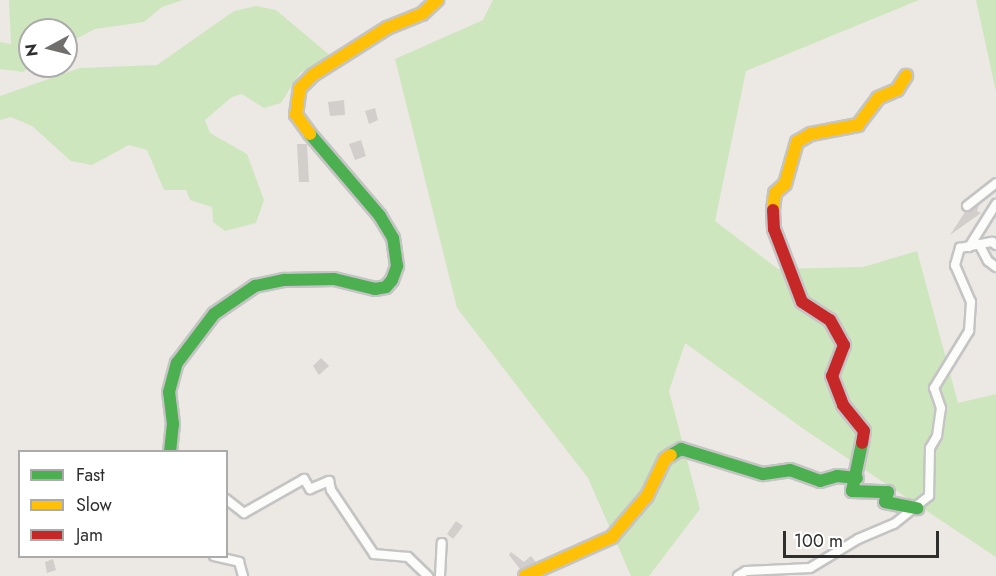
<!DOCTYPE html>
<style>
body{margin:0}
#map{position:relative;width:996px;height:576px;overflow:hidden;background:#ece8e4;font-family:Jost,sans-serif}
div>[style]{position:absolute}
.green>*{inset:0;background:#cee6be}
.building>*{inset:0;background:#d1cecb}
.roads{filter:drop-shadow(2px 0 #c5c4c5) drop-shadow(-2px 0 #c5c4c5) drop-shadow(0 2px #c5c4c5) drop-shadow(0 -2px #c5c4c5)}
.street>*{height:8px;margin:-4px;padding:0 4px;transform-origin:4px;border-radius:4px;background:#fcfcfb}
.fast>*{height:12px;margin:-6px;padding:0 6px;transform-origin:6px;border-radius:6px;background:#4caf50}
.slow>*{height:12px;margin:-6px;padding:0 6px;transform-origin:6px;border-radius:6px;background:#ffc107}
.jam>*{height:12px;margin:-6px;padding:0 6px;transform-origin:6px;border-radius:6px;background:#c62828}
span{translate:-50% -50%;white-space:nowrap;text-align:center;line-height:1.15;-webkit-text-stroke:5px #fff;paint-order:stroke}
.legend{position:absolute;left:18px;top:450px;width:210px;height:108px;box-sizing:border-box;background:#fff;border:2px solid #ababab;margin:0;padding:8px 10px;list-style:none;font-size:18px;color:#2e2e2e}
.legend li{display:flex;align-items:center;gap:12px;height:30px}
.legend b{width:30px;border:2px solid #ababab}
.north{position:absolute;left:18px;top:18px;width:60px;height:60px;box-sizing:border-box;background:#fff;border:2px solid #ababab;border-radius:50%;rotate:263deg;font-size:16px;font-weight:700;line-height:24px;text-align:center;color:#2e2e2e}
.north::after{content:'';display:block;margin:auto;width:21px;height:27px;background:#706f6e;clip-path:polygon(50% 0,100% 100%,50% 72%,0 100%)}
.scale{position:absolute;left:783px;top:531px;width:156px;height:27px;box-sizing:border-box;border:3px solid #2e2e2e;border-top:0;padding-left:8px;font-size:18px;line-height:21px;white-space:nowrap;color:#2e2e2e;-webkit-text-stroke:4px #fff;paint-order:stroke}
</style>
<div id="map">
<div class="green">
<div style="clip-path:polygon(9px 0,183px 0,162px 7px,144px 22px,95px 29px,66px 44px,66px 30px,30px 30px,31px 66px,23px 72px,0 69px,0 42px,11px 44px)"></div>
<div style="clip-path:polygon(493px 0,919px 0,746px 71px,715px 221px,778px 269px,863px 267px,917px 251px,958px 403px,996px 394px,996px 557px,805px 430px,685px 343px,669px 391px,700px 509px,649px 576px,631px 576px,588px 478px,457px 308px,395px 59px,483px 20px)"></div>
<div style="clip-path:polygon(976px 0,996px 0,996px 92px)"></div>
<div style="clip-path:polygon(256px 6px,276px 10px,332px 57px,300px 73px,281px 103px,264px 108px,242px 94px,232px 97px,205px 120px,210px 133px,247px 154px,264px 200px,256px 223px,225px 231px,213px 222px,212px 207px,190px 200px,186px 190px,164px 190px,147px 150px,129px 145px,92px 165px,71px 161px,32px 126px,11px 117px,0 120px,0 96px,80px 68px,157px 65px,234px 11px)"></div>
</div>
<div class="building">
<div style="clip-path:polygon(344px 100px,345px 115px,330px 116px,328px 102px)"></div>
<div style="clip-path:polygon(375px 108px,378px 120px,369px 124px,365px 111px)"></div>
<div style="clip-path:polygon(361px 140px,366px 156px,355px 160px,349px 144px)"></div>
<div style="clip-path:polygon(297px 144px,307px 144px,309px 182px,299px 182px)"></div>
<div style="clip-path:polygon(979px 204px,977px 211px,981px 213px,950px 235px,965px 212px)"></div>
<div style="clip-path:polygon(321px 358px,329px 366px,319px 375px,313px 366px)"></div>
<div style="clip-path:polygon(456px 521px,463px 526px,453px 539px,447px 534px)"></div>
<div style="clip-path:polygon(511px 552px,524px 562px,531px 556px,536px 562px,520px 569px,509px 555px)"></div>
<div style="clip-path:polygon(53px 559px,56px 570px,47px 573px,45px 562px)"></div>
</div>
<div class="roads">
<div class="street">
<div style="left:967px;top:206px;width:37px;rotate:-38deg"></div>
<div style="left:979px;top:244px;width:19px;rotate:62deg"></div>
<div style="left:988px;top:261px;width:10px;rotate:37deg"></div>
<div style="left:969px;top:247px;width:51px;rotate:-57.9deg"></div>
<div style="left:226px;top:499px;width:23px;rotate:38deg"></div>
<div style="left:244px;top:513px;width:69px;rotate:-29.5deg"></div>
<div style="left:304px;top:479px;width:12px;rotate:59deg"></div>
<div style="left:310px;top:489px;width:21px;rotate:-23deg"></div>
<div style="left:329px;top:481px;width:9px;rotate:77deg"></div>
<div style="left:331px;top:490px;width:77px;rotate:56.1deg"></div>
<div style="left:374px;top:554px;width:34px;rotate:5deg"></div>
<div style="left:408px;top:557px;width:28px;rotate:44deg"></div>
<div style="left:214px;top:556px;width:26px;rotate:13deg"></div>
<div style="left:239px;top:562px;width:15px;rotate:74deg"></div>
<div style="left:440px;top:576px;width:33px;rotate:-87deg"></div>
<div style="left:738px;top:576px;width:9px;rotate:-32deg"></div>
<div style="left:746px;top:571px;width:64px;rotate:-2.7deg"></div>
<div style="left:810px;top:568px;width:56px;rotate:-31.1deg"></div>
<div style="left:858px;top:539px;width:39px;rotate:-23deg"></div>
<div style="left:894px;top:524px;width:45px;rotate:-38.7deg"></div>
<div style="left:929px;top:496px;width:48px;rotate:-88.8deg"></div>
<div style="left:930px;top:448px;width:14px;rotate:-60deg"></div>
<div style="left:937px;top:436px;width:28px;rotate:-82deg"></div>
<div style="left:941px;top:408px;width:21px;rotate:-109deg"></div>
<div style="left:934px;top:388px;width:67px;rotate:-58.4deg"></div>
<div style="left:969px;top:331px;width:29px;rotate:-86deg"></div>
<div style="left:971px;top:302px;width:40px;rotate:-113.4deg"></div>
<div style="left:955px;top:265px;width:18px;rotate:-74deg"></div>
<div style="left:960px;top:248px;width:33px;rotate:-11deg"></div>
<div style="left:992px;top:242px;width:5px;rotate:37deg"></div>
</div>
<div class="fast">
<div style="left:862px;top:443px;width:49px;rotate:101.8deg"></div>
<div style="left:852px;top:491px;width:36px;rotate:2deg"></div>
<div style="left:888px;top:492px;width:10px;rotate:107deg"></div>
<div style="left:885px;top:502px;width:33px;rotate:11deg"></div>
<div style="left:170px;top:452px;width:28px;rotate:-84deg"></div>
<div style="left:173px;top:424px;width:32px;rotate:-97deg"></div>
<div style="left:169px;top:392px;width:30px;rotate:-75deg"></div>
<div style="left:177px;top:363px;width:61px;rotate:-52.9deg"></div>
<div style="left:214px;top:314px;width:50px;rotate:-34.3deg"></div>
<div style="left:255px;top:286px;width:30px;rotate:-12deg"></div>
<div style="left:284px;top:280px;width:50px;rotate:-1.1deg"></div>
<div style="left:334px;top:279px;width:42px;rotate:13.7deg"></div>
<div style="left:375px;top:289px;width:11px;rotate:-10deg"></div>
<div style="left:386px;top:287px;width:9px;rotate:-49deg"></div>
<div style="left:392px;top:280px;width:15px;rotate:-70deg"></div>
<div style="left:397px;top:266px;width:28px;rotate:-98deg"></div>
<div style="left:393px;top:238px;width:26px;rotate:-121deg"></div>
<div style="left:380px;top:216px;width:108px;rotate:-130.5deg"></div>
<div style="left:671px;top:455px;width:12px;rotate:-31deg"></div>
<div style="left:681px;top:449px;width:86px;rotate:17deg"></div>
<div style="left:763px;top:474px;width:27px;rotate:-8deg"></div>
<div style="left:790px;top:470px;width:32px;rotate:20deg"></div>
<div style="left:820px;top:481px;width:18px;rotate:-16deg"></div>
<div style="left:837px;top:476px;width:20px;rotate:6deg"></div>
</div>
<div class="slow">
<div style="left:310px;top:134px;width:24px;rotate:-126deg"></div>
<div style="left:296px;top:115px;width:27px;rotate:-82deg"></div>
<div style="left:300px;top:88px;width:18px;rotate:-45deg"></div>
<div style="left:313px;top:75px;width:88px;rotate:-32.4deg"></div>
<div style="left:387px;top:28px;width:38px;rotate:-22deg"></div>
<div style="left:422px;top:14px;width:21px;rotate:-43deg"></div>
<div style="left:773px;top:210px;width:17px;rotate:-83deg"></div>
<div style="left:775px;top:193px;width:13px;rotate:-42deg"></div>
<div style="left:785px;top:184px;width:44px;rotate:-74.1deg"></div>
<div style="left:797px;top:142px;width:16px;rotate:-30deg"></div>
<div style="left:811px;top:134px;width:48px;rotate:-10.8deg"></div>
<div style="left:858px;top:125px;width:34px;rotate:-53deg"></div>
<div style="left:878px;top:98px;width:21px;rotate:-23deg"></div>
<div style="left:897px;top:90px;width:17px;rotate:-57deg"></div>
<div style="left:525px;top:576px;width:95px;rotate:-24.1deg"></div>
<div style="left:612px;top:537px;width:54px;rotate:-49.5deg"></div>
<div style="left:647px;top:496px;width:41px;rotate:-64.1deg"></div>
<div style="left:665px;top:459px;width:7px;rotate:-34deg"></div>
</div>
<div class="jam">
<div style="left:773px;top:210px;width:19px;rotate:87deg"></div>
<div style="left:774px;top:229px;width:78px;rotate:69deg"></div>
<div style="left:802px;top:302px;width:33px;rotate:33deg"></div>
<div style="left:830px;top:320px;width:29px;rotate:61deg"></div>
<div style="left:844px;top:345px;width:33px;rotate:111deg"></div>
<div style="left:832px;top:376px;width:31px;rotate:69deg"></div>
<div style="left:843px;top:405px;width:33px;rotate:51deg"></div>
<div style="left:864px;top:431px;width:12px;rotate:99deg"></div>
</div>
</div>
<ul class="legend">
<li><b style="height:8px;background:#4caf50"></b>Fast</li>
<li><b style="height:8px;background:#ffc107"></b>Slow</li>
<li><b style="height:8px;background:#c62828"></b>Jam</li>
</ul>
<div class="north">N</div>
<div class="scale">100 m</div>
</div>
